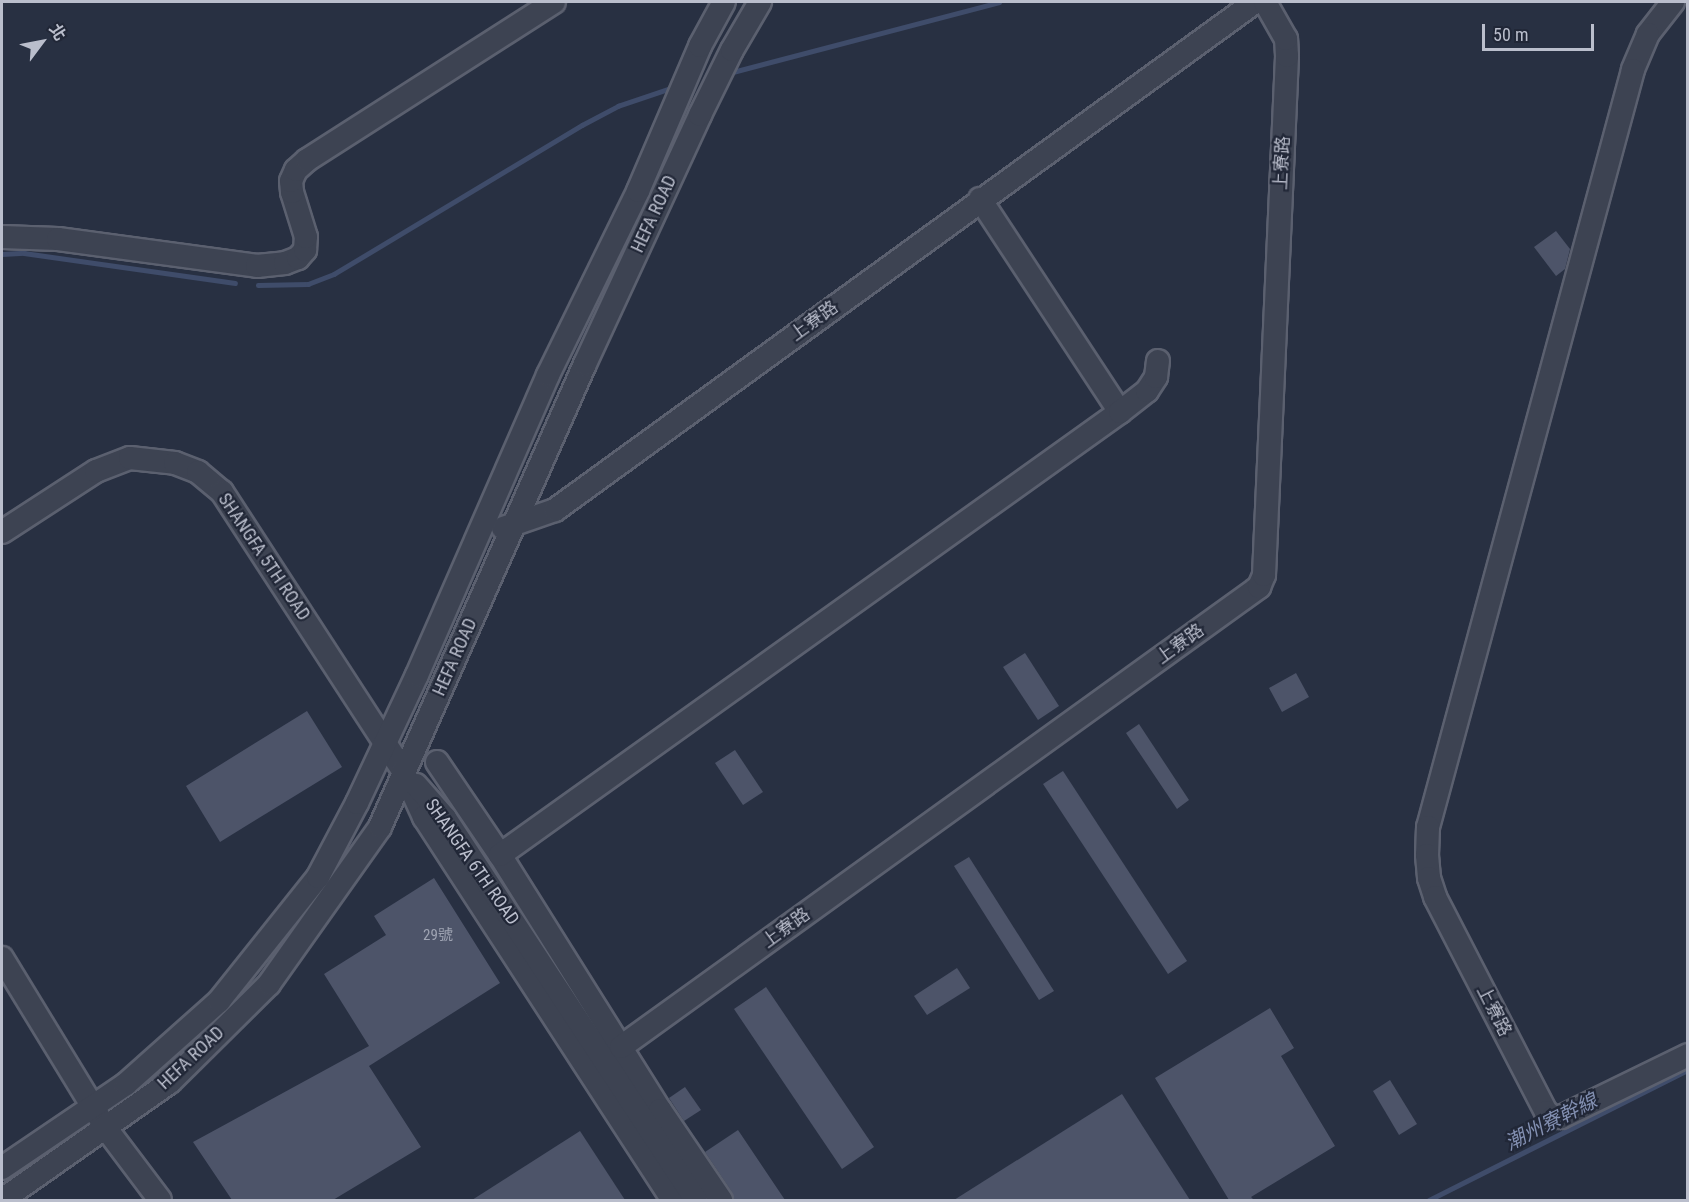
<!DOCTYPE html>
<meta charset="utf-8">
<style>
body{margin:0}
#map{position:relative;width:1689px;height:1202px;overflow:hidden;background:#283042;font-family:"Roboto Condensed","Noto Sans TC",sans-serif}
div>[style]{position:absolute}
.stream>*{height:4.5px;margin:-2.25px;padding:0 2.25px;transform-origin:2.25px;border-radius:2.25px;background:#3f4c6a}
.building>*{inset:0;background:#4d5469}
.roads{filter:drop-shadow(2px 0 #5b606f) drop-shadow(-2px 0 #5b606f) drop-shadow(0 2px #5b606f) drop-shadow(0 -2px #5b606f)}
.minor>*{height:22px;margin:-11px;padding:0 11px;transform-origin:11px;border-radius:11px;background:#3d4352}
span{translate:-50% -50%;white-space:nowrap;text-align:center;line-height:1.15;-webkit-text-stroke:4.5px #212737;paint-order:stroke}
.number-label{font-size:15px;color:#9fa4b3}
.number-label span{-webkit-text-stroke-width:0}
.street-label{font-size:18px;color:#babecc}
.water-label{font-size:20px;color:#8390b2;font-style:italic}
.frame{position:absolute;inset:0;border:3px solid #babecc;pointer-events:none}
.north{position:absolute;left:12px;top:12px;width:60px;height:60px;-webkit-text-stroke:4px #212737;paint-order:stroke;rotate:58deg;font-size:16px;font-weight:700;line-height:24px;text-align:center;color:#babecc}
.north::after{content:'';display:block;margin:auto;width:21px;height:27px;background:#babecc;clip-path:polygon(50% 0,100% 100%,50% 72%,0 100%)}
.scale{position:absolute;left:1482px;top:24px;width:112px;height:27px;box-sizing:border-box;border:3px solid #babecc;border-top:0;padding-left:8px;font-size:18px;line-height:21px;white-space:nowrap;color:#babecc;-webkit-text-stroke:4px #212737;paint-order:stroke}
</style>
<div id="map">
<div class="stream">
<div style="left:729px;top:73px;width:279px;rotate:-14.7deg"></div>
<div style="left:2px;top:254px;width:22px;rotate:-3deg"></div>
<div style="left:24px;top:253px;width:213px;rotate:8.1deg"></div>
<div style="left:258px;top:285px;width:50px;rotate:-1.1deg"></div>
<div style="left:308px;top:284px;width:28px;rotate:-21deg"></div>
<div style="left:334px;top:274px;width:289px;rotate:-31deg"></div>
<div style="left:582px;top:125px;width:41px;rotate:-27.8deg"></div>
<div style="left:618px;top:106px;width:59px;rotate:-18.7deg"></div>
<div style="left:1429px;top:1200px;width:290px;rotate:-26.7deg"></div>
</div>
<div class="building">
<div style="clip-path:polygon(1556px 231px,1570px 249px,1565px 269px,1556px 276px,1534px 247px)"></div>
<div style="clip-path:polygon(1025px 653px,1059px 706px,1038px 720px,1003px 667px)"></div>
<div style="clip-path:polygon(1296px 673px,1309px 697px,1282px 712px,1269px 688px)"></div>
<div style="clip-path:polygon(307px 711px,342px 767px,220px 842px,186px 786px)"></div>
<div style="clip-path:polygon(1139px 724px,1189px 800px,1177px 809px,1126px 733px)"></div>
<div style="clip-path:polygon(735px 750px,763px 792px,743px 805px,715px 763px)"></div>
<div style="clip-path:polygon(1063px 771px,1187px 961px,1168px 974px,1043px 784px)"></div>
<div style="clip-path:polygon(969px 857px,1054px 991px,1039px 1000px,954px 866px)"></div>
<div style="clip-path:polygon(434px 878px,500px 983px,369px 1066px,421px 1147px,333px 1200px,232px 1200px,193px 1142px,369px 1046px,324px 974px,386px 935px,374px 916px)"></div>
<div style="clip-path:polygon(957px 968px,970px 988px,927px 1015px,914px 996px)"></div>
<div style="clip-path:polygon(766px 987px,874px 1147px,842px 1169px,734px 1009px)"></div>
<div style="clip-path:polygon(1270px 1008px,1294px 1048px,1281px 1056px,1335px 1146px,1251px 1197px,1254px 1200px,1229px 1200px,1155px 1078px)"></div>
<div style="clip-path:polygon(1390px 1080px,1417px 1124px,1399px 1135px,1373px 1091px)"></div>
<div style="clip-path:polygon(685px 1087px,701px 1110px,684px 1121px,669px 1098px)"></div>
<div style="clip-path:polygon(1122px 1094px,1190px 1200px,954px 1200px)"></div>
<div style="clip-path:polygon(738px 1130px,785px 1200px,734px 1200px,732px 1192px,705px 1152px)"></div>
<div style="clip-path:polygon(580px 1131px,625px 1200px,472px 1200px)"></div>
</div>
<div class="roads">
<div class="minor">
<div style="left:1673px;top:2px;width:41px;rotate:128deg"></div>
<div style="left:1648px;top:34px;width:39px;rotate:113deg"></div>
<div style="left:1633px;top:70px;width:784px;rotate:105.15deg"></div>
<div style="left:1428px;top:827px;width:28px;rotate:92deg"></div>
<div style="left:1427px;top:855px;width:23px;rotate:85deg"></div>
<div style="left:1429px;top:878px;width:20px;rotate:72deg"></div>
<div style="left:1435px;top:897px;width:242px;rotate:62.7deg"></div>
<div style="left:1546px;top:1112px;width:9px;rotate:36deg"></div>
<div style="left:1553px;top:1117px;width:8px"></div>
<div style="left:1561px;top:1117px;width:141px;rotate:-26deg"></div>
<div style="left:980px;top:199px;width:255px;rotate:56.7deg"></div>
<div style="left:2px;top:237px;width:56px;rotate:2deg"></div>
<div style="left:58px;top:239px;width:201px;rotate:7.7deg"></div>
<div style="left:257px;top:266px;width:28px;rotate:-6deg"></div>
<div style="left:285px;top:263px;width:14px;rotate:-21deg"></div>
<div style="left:298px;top:258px;width:11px;rotate:-49deg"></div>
<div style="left:305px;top:250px;width:13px;rotate:-86deg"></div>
<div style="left:306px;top:237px;width:47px;rotate:-107.3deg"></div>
<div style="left:292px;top:192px;width:11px;rotate:-95deg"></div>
<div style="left:291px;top:181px;width:12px;rotate:-66deg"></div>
<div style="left:296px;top:170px;width:15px;rotate:-42deg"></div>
<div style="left:307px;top:160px;width:293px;rotate:-32.6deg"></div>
<div style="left:503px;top:528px;width:55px;rotate:-19.1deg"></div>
<div style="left:555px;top:510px;width:865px;rotate:-35.97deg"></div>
<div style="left:2px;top:532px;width:112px;rotate:-33deg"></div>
<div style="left:96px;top:471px;width:36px;rotate:-21deg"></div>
<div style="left:130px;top:458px;width:45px;rotate:6.3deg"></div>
<div style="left:175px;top:463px;width:25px;rotate:21deg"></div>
<div style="left:198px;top:472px;width:31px;rotate:40deg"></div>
<div style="left:222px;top:492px;width:333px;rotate:57deg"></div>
<div style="left:403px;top:771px;width:51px;rotate:65.5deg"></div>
<div style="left:424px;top:817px;width:457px;rotate:57deg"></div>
<div style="left:437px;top:762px;width:112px;rotate:55.9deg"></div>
<div style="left:500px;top:855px;width:301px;rotate:57.9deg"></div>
<div style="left:660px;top:1110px;width:109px;rotate:55.9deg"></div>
<div style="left:416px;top:785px;width:44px;rotate:48.7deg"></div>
<div style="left:445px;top:818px;width:457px;rotate:56.7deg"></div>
<div style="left:500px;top:855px;width:762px;rotate:-35.55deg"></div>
<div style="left:1120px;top:412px;width:34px;rotate:-38deg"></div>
<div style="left:1147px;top:391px;width:17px;rotate:-57deg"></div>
<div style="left:1156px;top:377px;width:16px;rotate:-83deg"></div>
<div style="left:2px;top:958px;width:198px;rotate:58.6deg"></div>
<div style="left:105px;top:1127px;width:91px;rotate:53deg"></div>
<div style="left:621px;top:1047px;width:787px;rotate:-35.79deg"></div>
<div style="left:1259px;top:587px;width:13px;rotate:-67deg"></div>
<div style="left:1264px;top:575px;width:520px;rotate:-87.46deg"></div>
<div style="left:1287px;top:56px;width:17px;rotate:-93deg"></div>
<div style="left:1286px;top:39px;width:43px;rotate:-119.6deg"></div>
<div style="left:2px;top:1168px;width:150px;rotate:-34.1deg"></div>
<div style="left:126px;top:1084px;width:125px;rotate:-41.7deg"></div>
<div style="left:219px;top:1001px;width:159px;rotate:-51.4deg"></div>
<div style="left:318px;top:877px;width:84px;rotate:-62.2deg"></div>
<div style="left:357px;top:803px;width:141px;rotate:-64.9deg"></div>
<div style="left:417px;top:675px;width:327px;rotate:-66.4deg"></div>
<div style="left:548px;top:375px;width:205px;rotate:-63.9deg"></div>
<div style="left:638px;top:191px;width:158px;rotate:-66.8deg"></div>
<div style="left:700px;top:46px;width:50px;rotate:-61.4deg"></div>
<div style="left:2px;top:1200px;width:205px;rotate:-35.1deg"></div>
<div style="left:170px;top:1082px;width:139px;rotate:-44.7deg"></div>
<div style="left:269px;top:984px;width:192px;rotate:-54.7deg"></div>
<div style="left:380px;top:827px;width:506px;rotate:-66.12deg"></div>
<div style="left:585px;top:364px;width:274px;rotate:-65.2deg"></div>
<div style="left:700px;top:115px;width:72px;rotate:-63.8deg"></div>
<div style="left:732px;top:50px;width:56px;rotate:-59.7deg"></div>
</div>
</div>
<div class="number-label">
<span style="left:438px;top:936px">29號</span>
</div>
<div class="street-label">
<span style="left:1282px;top:163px;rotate:-87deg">上寮路</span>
<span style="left:654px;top:214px;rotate:-65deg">HEFA ROAD</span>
<span style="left:814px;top:321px;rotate:-36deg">上寮路</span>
<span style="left:264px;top:557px;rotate:56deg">SHANGFA 5TH ROAD</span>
<span style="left:1180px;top:644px;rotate:-36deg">上寮路</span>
<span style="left:455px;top:657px;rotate:-66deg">HEFA ROAD</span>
<span style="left:472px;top:862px;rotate:55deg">SHANGFA 6TH ROAD</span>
<span style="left:786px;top:928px;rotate:-36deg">上寮路</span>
<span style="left:1494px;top:1011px;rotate:63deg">上寮路</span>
<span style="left:191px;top:1058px;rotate:-43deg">HEFA ROAD</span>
</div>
<div class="water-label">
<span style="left:1551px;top:1122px;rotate:-27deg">潮州寮幹線</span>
</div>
<div class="frame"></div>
<div class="north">北</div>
<div class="scale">50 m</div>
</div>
